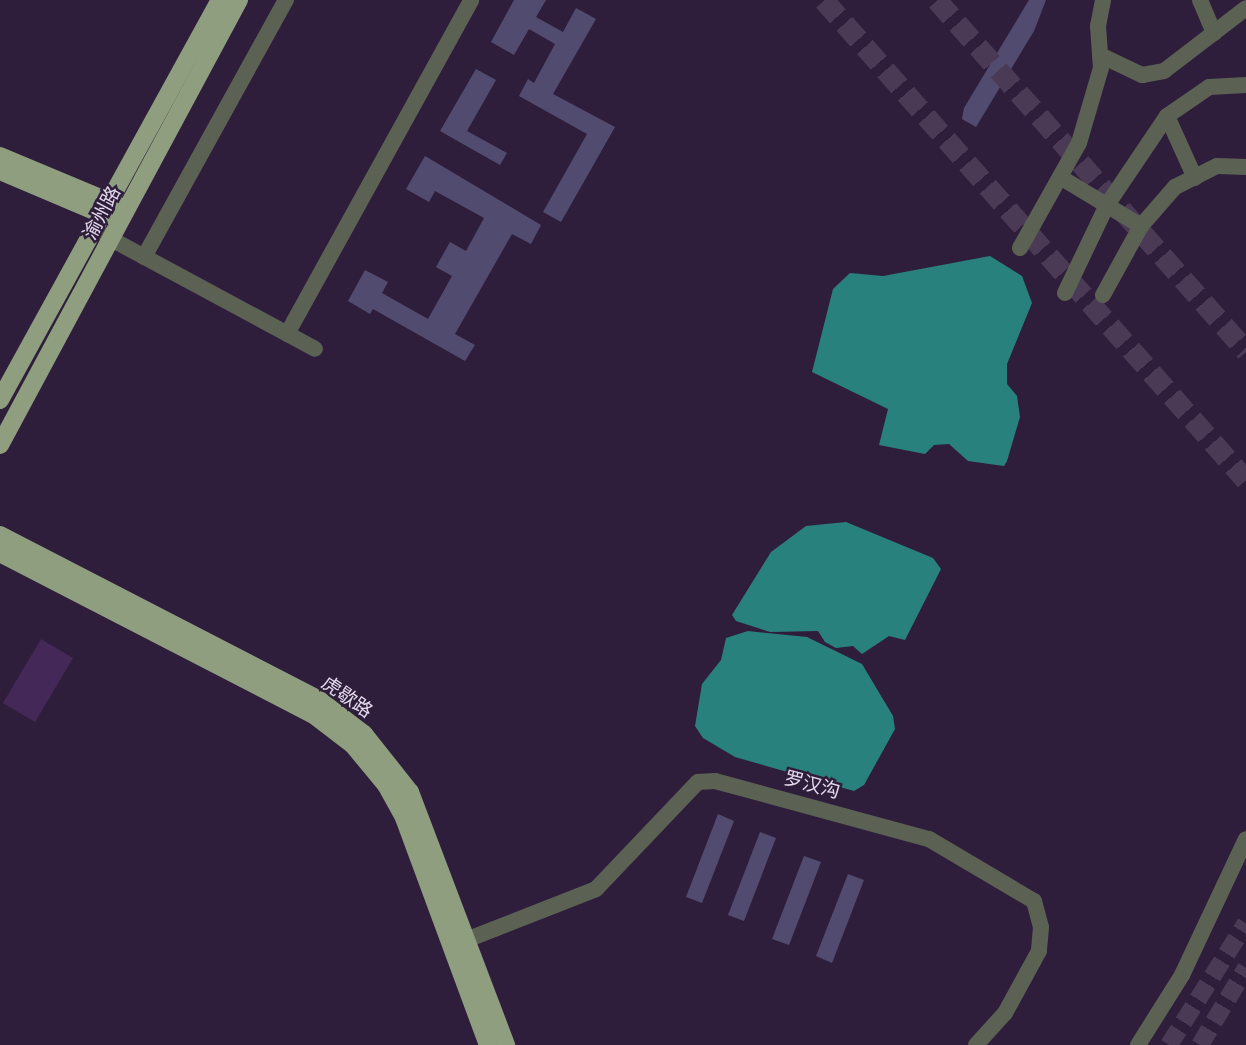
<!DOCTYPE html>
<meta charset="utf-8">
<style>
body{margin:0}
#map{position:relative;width:1246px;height:1045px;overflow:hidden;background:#2f1e3b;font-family:"DM Sans","Noto Sans SC",sans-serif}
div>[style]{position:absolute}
.green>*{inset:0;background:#442857}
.water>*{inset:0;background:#29817d}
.building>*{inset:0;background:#514c6f}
.major-tunnel>*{height:18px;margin-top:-9px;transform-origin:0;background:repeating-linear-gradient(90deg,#4a3a56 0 18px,transparent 0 27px)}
.highway-tunnel>*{height:21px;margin-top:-10.5px;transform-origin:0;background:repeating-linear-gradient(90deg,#4a3a56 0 21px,transparent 0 31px)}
.minor>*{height:16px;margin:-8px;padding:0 8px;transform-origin:8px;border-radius:8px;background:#5b6254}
.major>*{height:18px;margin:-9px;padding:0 9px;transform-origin:9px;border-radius:9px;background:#8e9e7f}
span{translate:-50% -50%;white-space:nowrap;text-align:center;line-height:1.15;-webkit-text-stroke:5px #2f1e3b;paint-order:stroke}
.street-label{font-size:19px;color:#e5dbee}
</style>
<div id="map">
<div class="green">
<div style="clip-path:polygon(41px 639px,73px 658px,35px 722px,3px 703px)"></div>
</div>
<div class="water">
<div style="clip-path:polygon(990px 256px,1022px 276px,1032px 303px,1007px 364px,1007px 384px,1017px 396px,1020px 417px,1007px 461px,1004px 466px,968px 461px,949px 444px,934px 445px,925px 454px,879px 445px,888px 409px,812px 372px,833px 289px,850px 273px,883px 276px)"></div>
<div style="clip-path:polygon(846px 522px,933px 558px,941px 569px,905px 640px,889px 636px,862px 654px,853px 646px,836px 648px,825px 642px,818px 631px,770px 632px,736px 621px,732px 615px,771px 552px,806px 526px)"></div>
<div style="clip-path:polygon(748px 631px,807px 637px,862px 664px,893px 716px,895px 729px,864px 785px,854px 791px,735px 757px,703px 738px,695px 726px,702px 684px,721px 660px,726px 638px)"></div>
</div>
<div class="building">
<div style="clip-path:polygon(514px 0,546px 0,536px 17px,563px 32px,576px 8px,596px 19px,553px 94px,615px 127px,561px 222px,543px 212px,587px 134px,519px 96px,528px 79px,534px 83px,555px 44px,529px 29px,514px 55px,491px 42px)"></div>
<div style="clip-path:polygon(1029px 0,1046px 0,1034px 31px,976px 127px,962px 119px,964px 108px)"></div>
<div style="clip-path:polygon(476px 69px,496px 80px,467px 131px,507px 153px,500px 165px,440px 131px)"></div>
<div style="clip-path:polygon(425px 156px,541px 225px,531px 244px,512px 234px,455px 334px,475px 345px,465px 361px,373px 309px,370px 314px,348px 301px,365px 270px,388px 282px,382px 293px,428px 319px,452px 276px,436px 267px,450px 242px,466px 251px,484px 218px,435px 191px,429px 202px,406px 189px)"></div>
<div style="clip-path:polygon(718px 814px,734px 821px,702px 903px,686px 897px)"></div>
<div style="clip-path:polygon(760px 832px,776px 838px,744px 921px,728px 915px)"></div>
<div style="clip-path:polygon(804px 856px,821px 862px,789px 945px,772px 939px)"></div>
<div style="clip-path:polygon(848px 874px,864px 880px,832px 963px,816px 956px)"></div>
</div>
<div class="major-tunnel">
<div style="left:1169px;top:1045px;width:144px;rotate:-57.7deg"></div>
<div style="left:1200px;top:1045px;width:90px;rotate:-59.1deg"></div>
</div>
<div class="highway-tunnel">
<div style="left:824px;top:0;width:639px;rotate:48.68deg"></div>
<div style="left:937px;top:0;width:468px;rotate:48.6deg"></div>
</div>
<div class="minor">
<div style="left:1200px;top:0;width:36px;rotate:67deg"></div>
<div style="left:1100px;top:55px;width:47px;rotate:25.5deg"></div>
<div style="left:1142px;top:75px;width:22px;rotate:-10deg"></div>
<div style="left:1164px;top:71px;width:103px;rotate:-37.5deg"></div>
<div style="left:1167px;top:116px;width:68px;rotate:65.7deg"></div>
<div style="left:1060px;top:177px;width:95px;rotate:31.2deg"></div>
<div style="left:100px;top:233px;width:244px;rotate:28.3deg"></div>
<div style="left:1020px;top:248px;width:120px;rotate:-60.7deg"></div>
<div style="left:1079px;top:143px;width:78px;rotate:-73.7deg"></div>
<div style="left:1101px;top:68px;width:42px;rotate:-94.1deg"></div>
<div style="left:1098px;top:26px;width:26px;rotate:-79deg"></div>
<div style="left:144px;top:257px;width:294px;rotate:-61.1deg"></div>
<div style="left:1065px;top:293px;width:98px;rotate:-64.5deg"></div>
<div style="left:1107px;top:205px;width:107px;rotate:-56deg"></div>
<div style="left:1167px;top:116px;width:51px;rotate:-34.6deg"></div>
<div style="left:1209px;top:87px;width:37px;rotate:-3deg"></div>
<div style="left:1103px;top:295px;width:79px;rotate:-61.2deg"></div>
<div style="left:1141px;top:226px;width:52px;rotate:-48.9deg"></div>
<div style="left:1175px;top:187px;width:47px;rotate:-26.6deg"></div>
<div style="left:1217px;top:166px;width:29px;rotate:2deg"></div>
<div style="left:287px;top:334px;width:381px;rotate:-61.1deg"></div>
<div style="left:456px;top:944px;width:150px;rotate:-21.4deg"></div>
<div style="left:596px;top:889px;width:148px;rotate:-46.4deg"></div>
<div style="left:698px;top:782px;width:17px;rotate:-3deg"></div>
<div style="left:715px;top:781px;width:222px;rotate:15.2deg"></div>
<div style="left:929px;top:839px;width:122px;rotate:30.6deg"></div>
<div style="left:1034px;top:901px;width:27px;rotate:75deg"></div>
<div style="left:1041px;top:927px;width:24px;rotate:95deg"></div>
<div style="left:1039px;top:951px;width:71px;rotate:118.7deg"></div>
<div style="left:1005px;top:1013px;width:43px;rotate:132.2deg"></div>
<div style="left:1138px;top:1045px;width:83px;rotate:-57.8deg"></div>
<div style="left:1182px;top:975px;width:150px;rotate:-64.8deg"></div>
</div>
<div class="major">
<div style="left:0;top:156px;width:127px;rotate:22.7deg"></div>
<div style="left:0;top:171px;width:123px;rotate:23deg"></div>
<div style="left:0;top:400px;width:457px;rotate:-61.2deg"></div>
<div style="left:0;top:445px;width:505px;rotate:-61.76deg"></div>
<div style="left:0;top:535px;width:358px;rotate:27.3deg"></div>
<div style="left:318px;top:699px;width:58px;rotate:37.3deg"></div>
<div style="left:364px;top:734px;width:74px;rotate:51.6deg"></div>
<div style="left:410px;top:792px;width:271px;rotate:69.2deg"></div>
<div style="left:0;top:553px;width:353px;rotate:27.3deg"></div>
<div style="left:314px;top:715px;width:49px;rotate:37.6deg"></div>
<div style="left:353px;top:745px;width:52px;rotate:50.5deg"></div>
<div style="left:386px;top:785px;width:38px;rotate:61deg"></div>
<div style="left:404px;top:818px;width:242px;rotate:69.7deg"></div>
</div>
<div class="street-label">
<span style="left:102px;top:213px;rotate:-62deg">渝州路</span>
<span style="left:347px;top:697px;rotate:35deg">虎歇路</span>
<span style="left:812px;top:785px;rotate:15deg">罗汉沟</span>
</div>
</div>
